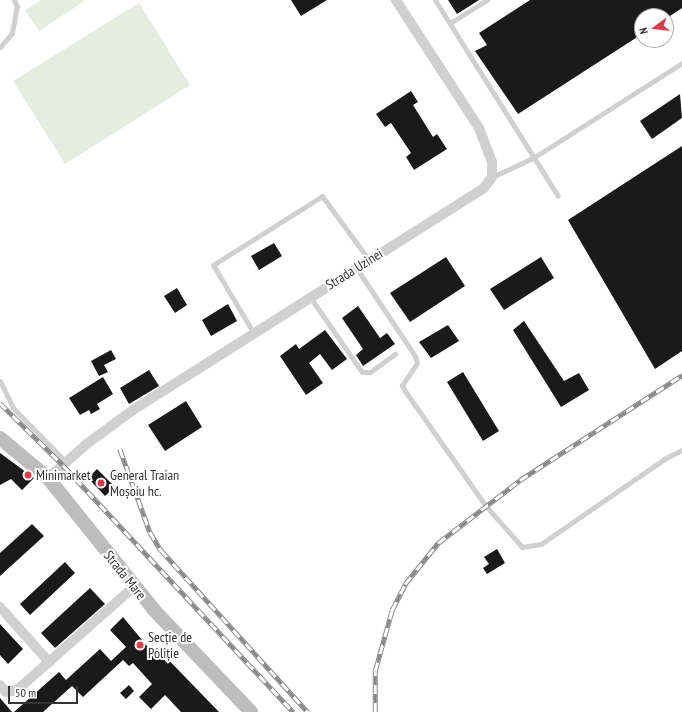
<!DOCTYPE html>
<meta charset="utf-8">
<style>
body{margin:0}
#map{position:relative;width:682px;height:712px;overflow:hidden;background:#fff;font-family:"PT Sans Narrow",sans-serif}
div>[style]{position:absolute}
.green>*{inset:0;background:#e6ecdf}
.building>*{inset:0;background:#1a1a1a}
.service>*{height:5px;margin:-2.5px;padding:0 2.5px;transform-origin:2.5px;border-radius:2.5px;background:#d0d0d0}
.minor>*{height:10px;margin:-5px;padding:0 5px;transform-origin:5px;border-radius:5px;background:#d0d0d0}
.secondary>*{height:14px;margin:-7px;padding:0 7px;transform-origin:7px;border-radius:7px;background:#bdbdbd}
.rail>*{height:4.5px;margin-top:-2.25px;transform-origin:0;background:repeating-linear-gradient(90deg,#fff 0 9px,#888 0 18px);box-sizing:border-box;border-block:1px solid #888}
.dots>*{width:11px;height:11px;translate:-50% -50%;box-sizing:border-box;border:2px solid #fff;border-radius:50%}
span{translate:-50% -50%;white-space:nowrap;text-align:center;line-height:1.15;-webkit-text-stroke:4px #fff;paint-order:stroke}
.street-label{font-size:14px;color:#333}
.poi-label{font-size:14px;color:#333}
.left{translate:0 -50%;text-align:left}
.north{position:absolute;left:634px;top:8px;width:40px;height:40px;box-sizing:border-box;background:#fff;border:1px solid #adadad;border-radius:50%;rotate:255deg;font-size:11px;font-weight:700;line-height:16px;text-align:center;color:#333}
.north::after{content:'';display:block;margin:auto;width:14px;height:18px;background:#e63946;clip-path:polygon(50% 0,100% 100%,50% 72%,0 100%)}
.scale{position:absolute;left:8px;top:686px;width:70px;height:18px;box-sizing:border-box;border:2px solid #333;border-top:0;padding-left:5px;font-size:12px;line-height:14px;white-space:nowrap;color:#333;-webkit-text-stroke:3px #fff;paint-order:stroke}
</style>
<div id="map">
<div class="green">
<div style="clip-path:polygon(41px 0,86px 0,39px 31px,25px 10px)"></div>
<div style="clip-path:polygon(139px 3px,190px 85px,65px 164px,13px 81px)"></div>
</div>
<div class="building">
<div style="clip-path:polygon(291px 0,327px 0,301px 16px)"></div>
<div style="clip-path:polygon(448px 0,479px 0,457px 14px)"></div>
<div style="clip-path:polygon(530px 0,682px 0,682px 8px,670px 16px,642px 16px,642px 34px,518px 114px,475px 51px,487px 45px,479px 33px)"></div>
<div style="clip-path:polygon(411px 91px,418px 102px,413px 105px,433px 137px,437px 134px,447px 149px,414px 170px,406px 157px,411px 153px,391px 123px,385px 127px,376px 114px)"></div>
<div style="clip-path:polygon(680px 94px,682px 118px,652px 139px,640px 121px)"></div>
<div style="clip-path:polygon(682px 146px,682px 351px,655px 369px,568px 220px)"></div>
<div style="clip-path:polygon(274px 243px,282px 256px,259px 270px,251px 256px)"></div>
<div style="clip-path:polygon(446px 257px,465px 286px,410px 322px,390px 293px)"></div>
<div style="clip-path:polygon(541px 257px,554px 278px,504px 310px,490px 289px)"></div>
<div style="clip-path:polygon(177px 288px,187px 305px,175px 313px,164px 296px)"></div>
<div style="clip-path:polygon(228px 304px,237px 321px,211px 336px,202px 320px)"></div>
<div style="clip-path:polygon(358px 306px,380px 338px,387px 333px,395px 344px,363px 366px,356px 355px,363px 349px,342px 318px)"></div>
<div style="clip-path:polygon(524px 321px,564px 381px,579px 373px,589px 390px,561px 407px,513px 330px)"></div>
<div style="clip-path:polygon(448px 325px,459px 341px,431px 358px,419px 342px)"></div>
<div style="clip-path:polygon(325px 330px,347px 359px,332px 370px,320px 354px,309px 363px,323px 383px,306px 395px,280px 356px,296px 344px,299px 349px)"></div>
<div style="clip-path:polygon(111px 350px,116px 359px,104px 365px,108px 372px,99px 376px,91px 361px)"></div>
<div style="clip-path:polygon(149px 370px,159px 386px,129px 404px,120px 388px)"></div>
<div style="clip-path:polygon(463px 372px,499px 431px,483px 441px,447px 382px)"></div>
<div style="clip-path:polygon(103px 377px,113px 394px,97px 404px,100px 409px,91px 414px,89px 410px,80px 415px,69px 398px)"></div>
<div style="clip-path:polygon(186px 401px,202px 427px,165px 451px,148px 425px)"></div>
<div style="clip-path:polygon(0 453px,34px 478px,22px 490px,11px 479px,0 485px)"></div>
<div style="clip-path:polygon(97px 469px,115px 487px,105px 496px,88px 478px)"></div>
<div style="clip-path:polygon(32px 524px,44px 536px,0 576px,0 553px)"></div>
<div style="clip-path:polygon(497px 549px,505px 563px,487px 574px,483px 568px,489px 564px,484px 557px)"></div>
<div style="clip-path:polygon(65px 562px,75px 573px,30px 615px,20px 604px)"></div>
<div style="clip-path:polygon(90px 588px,105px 604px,55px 648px,41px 633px)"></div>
<div style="clip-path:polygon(123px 617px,152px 652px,157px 648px,219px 712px,181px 712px,165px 695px,151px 709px,139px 697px,152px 684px,133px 663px,129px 666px,123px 660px,83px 697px,72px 686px,43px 712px,14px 712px,59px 672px,66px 680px,100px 649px,111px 661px,126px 647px,110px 630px)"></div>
<div style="clip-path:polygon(0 624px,23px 649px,8px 664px,0 655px)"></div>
<div style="clip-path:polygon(129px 685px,134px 691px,126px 699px,120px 693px)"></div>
<div style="clip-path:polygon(0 698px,12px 712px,0 712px)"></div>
</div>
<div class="service">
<div style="left:435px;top:0;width:231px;rotate:57.9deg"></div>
<div style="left:450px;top:23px;width:44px;rotate:-31.9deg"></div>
<div style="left:0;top:47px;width:18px;rotate:-49deg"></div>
<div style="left:12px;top:33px;width:27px;rotate:-80deg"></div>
<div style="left:17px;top:6px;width:7px;rotate:-117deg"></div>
<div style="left:492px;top:177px;width:45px;rotate:-24.9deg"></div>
<div style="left:533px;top:158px;width:177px;rotate:-32.5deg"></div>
<div style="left:357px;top:269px;width:105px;rotate:56.3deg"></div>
<div style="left:415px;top:356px;width:7px;rotate:74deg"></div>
<div style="left:417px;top:363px;width:27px;rotate:124deg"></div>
<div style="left:402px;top:385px;width:7px;rotate:63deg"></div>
<div style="left:405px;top:391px;width:139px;rotate:54.9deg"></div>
<div style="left:485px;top:505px;width:56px;rotate:48.6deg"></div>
<div style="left:522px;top:547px;width:19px;rotate:-9deg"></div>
<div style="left:541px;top:544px;width:150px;rotate:-34.6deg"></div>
<div style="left:664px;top:459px;width:20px;rotate:-27deg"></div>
<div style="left:310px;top:297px;width:91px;rotate:55.3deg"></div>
<div style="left:362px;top:372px;width:8px"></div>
<div style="left:370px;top:372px;width:31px;rotate:-36deg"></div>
<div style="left:253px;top:332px;width:78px;rotate:-120.8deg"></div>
<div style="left:213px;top:265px;width:129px;rotate:-32.3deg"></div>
<div style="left:322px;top:196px;width:79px;rotate:53.7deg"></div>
<div style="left:0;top:381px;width:30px;rotate:64deg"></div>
<div style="left:13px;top:408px;width:76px;rotate:45.5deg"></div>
</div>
<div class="minor">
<div style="left:48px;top:478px;width:53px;rotate:-41.2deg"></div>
<div style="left:88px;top:443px;width:56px;rotate:-36.3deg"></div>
<div style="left:133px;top:410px;width:414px;rotate:-32.3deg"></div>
<div style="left:483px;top:189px;width:15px;rotate:-53deg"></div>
<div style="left:492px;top:177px;width:15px;rotate:-90deg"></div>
<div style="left:492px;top:162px;width:36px;rotate:-111deg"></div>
<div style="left:479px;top:128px;width:153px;rotate:-123deg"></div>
<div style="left:0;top:607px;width:74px;rotate:48.3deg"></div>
<div style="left:0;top:685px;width:9px;rotate:49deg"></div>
<div style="left:6px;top:692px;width:11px;rotate:-10deg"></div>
<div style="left:17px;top:690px;width:156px;rotate:-41.4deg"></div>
</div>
<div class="secondary">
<div style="left:0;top:438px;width:62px;rotate:39.8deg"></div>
<div style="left:48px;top:478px;width:169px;rotate:51.2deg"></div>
<div style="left:154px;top:610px;width:141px;rotate:46.4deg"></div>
</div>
<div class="rail">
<div style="left:0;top:403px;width:88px;rotate:44.5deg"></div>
<div style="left:63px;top:465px;width:338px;rotate:47deg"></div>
<div style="left:120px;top:449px;width:88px;rotate:70.1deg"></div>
<div style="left:150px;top:532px;width:21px;rotate:59deg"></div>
<div style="left:161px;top:550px;width:219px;rotate:47.8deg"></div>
<div style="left:375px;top:712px;width:41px;rotate:-90deg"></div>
<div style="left:375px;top:671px;width:63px;rotate:-74.4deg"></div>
<div style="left:392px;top:610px;width:29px;rotate:-63deg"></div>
<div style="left:405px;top:584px;width:53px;rotate:-51.2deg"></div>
<div style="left:438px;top:543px;width:103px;rotate:-37.5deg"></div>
<div style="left:520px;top:480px;width:193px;rotate:-32.9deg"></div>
</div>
<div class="dots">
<div style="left:28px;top:475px;background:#e63946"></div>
<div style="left:101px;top:483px;background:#e63946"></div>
<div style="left:140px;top:645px;background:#e63946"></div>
</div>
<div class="street-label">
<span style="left:354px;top:269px;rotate:-32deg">Strada Uzinei</span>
<span style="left:125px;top:575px;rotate:51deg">Strada Mare</span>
</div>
<div class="poi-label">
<span class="left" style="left:36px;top:475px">Minimarket</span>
<span class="left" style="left:110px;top:483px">General Traian<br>Moșoiu hc.</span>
<span class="left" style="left:148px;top:645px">Secție de<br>Poliție</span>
</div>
<div class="north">N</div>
<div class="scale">50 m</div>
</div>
